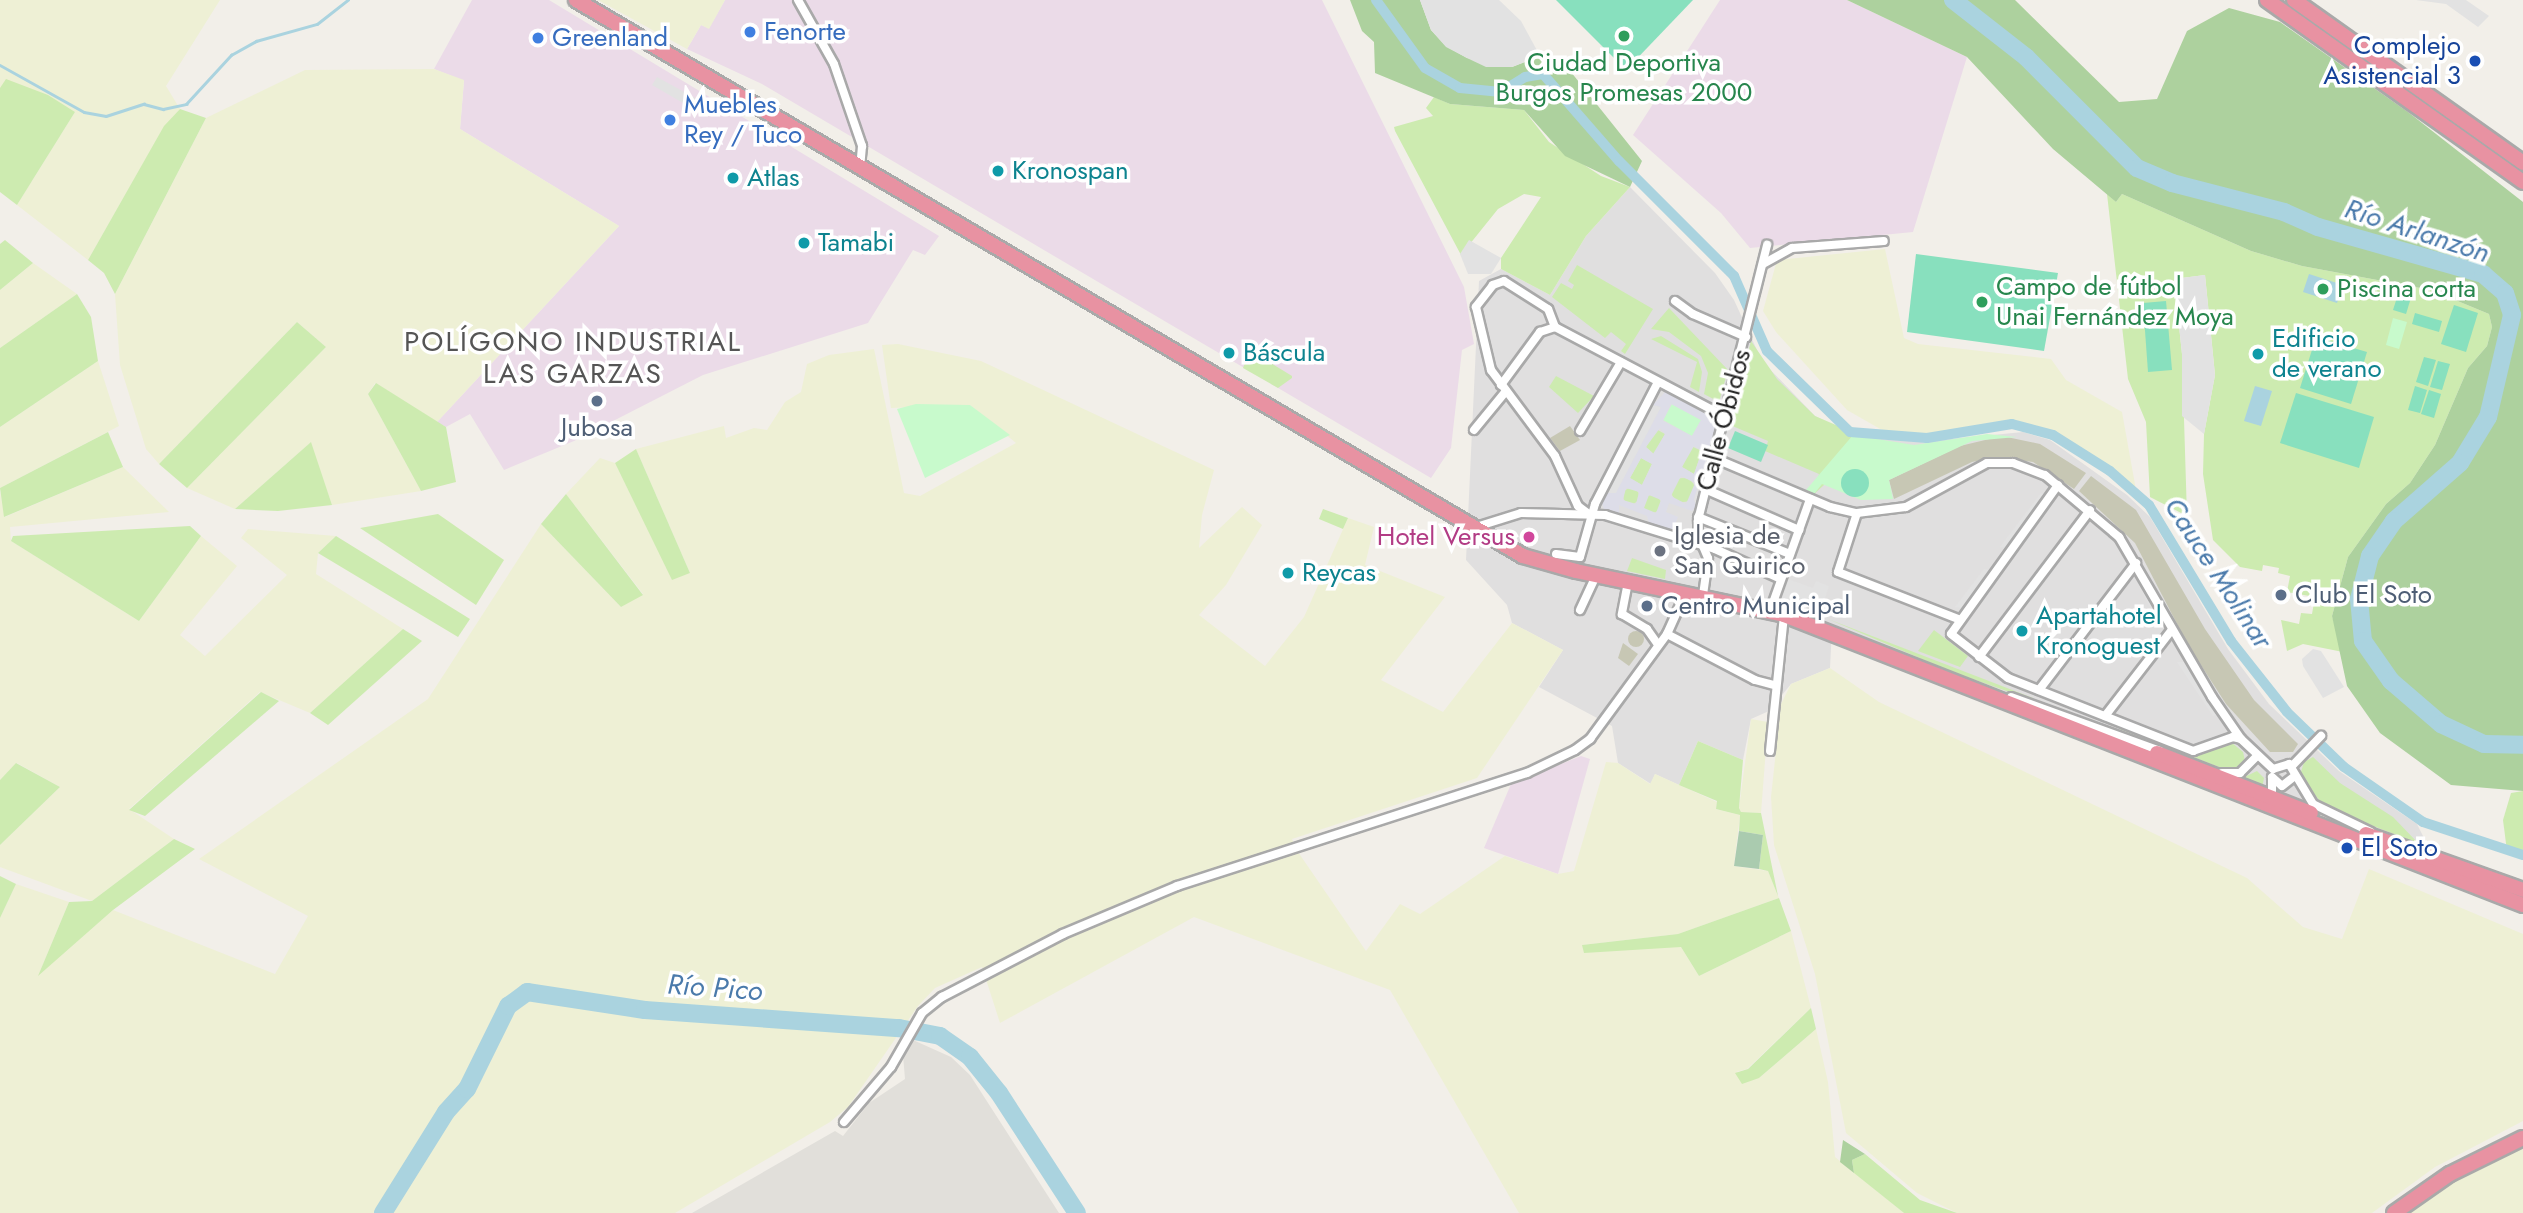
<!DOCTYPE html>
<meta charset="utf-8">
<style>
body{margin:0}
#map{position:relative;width:2523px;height:1213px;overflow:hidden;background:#f2efe9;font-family:Jost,sans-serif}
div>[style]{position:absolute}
.residential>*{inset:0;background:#e0dfdf}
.industrial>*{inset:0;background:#ebdbe8}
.airport>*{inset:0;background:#e1dfda}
.construction>*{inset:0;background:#c7c7b4}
.round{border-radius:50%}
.farmland>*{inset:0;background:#eef0d5}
.grass>*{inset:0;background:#cdebb0}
.forest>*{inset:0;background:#add19e}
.cemetery>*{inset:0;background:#aacbaf}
.park>*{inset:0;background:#c8facc}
.pitch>*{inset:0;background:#88e0be}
.parking>*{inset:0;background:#e2e2e2}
.plaza>*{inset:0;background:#dddde8}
.water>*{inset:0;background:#aad3df}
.stream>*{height:2.5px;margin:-1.25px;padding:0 1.25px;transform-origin:1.25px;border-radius:1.25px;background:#aad3df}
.canal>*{height:10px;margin:-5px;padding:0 5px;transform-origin:5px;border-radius:5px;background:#aad3df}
.river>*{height:18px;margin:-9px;padding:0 9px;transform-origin:9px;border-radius:9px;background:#aad3df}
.roads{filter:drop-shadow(2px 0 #a9a9a9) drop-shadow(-2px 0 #a9a9a9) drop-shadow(0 2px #a9a9a9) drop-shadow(0 -2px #a9a9a9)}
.street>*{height:8px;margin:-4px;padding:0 4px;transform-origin:4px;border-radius:4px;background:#fff}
.highway>*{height:14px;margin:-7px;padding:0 7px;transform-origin:7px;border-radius:7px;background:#e892a2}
.dots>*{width:19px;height:19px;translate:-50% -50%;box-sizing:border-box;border:4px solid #fff;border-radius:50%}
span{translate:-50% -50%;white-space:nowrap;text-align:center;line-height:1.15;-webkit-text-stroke:7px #fff;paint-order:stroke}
.shop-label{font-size:26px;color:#366cbe}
.left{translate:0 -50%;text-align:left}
.transit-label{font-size:26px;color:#164399}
.right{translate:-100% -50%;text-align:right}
.leisure-label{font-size:26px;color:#27864d}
.culture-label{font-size:26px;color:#0d838f}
.street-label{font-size:26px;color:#222}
.service-label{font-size:26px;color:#4e5e75}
.worship-label{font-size:26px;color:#5b616d}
.hotel-label{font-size:26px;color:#b23c85}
.water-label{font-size:28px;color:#4a7aab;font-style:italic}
.neighbourhood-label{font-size:28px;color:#555;letter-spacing:2px}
</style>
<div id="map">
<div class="residential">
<div style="clip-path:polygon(1630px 187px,1715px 273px,1734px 300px,1762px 361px,1815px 416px,1848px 433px,1883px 439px,1922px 442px,2023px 432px,2050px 440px,2127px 495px,2150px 517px,2228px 649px,2269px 704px,2339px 771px,2417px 824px,2429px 848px,2314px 811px,2234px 780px,2226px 772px,1832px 628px,1830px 668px,1791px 684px,1769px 711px,1751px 719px,1743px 760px,1698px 741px,1679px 785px,1655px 774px,1651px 784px,1618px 763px,1612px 726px,1539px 687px,1563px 650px,1512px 623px,1507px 605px,1466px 560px,1479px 281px,1501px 269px,1550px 295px,1586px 236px)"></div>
</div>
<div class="industrial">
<div style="clip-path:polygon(472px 0,549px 0,939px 236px,925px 255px,913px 250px,868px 323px,703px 375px,574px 441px,504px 470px,470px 414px,446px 427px,437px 422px,619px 226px,460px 129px,464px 81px,434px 69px)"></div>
<div style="clip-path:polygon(725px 0,1322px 0,1464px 287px,1474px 344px,1462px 350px,1451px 448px,1431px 478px,762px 84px,687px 49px,701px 25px,709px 28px)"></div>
<div style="clip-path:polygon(1720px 0,1847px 0,1967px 57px,1913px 232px,1750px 248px,1721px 213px,1633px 135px)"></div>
<div style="clip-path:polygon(1581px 756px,1590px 759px,1558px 874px,1484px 848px,1511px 784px)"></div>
</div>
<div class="airport">
<div style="clip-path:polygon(913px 1040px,951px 1057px,970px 1075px,1059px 1213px,692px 1213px,835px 1131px,843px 1136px,869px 1103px,905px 1079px,903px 1055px)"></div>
</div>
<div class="construction">
<div style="clip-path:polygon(1570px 426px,1580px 440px,1560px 451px,1550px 438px)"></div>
<div style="clip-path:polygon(2002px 436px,2040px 444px,2086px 473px,2074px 489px,2033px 462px,1995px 457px,1972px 462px,1894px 499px,1889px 480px,1960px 446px)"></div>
<div style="clip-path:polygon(2091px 476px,2136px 510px,2205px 629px,2254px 700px,2298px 744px,2293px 752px,2270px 752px,2226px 704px,2188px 645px,2135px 543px,2079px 491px)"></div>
<div class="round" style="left:1628px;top:631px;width:16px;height:16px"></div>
<div style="clip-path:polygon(1623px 643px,1638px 654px,1629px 666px,1618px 658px)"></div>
</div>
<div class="farmland">
<div style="clip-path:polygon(0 0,220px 0,166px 86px,180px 109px,164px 127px,88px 260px,17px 205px,75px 112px,0 88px)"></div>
<div style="clip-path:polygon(598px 0,725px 0,709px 29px,701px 25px,687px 49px)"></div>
<div style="clip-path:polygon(434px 69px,464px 80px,460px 129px,619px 226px,437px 422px,375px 383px,368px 394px,421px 491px,332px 505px,310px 443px,235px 509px,187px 488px,326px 347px,297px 322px,159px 464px,146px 449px,120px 365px,115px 294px,206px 118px,305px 70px)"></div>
<div style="clip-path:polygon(1885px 249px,1904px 338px,1918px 344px,2051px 359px,2066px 380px,2122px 412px,2136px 490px,2052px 430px,1994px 422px,1929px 435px,1882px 430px,1847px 410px,1776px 332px,1763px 311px,1777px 260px)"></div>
<div style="clip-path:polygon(33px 263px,77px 294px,0 348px,0 290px)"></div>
<div style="clip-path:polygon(898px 344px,981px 361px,1214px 470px,1202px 515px,1199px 548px,1242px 507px,1262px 525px,1226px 585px,1199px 615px,1265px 666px,1304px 617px,1348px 518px,1374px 527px,1365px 565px,1445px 597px,1381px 680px,1443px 712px,1512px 623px,1563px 650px,1477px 778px,1292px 839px,1298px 852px,1366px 951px,1400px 904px,1420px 914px,1505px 856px,1558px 874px,1574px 871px,1606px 762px,1618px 763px,1650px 784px,1655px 774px,1717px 802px,1716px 809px,1740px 815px,1734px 866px,1768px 871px,1779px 898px,1678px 934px,1582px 945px,1681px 947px,1699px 976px,1791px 931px,1811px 1008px,1747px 1069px,1736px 1072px,1759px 1078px,1816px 1029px,1828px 1082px,1835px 1157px,1904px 1213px,1519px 1213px,1390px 990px,1194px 917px,1000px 1023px,982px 967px,935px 988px,918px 1006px,848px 1107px,830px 1122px,675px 1213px,0 1213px,0 918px,16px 884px,69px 902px,39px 974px,113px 910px,275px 974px,308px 916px,199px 859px,428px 699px,541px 524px,621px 607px,643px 594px,566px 494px,600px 458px,615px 463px,673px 579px,690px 573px,636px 449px,724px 426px,726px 438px,754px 428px,767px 430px,785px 402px,801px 392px,807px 364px,829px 355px,874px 349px,904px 493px,920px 496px,1016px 443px,970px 405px,891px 408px,882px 345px)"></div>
<div style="clip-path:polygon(98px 361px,119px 426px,0 488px,0 427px)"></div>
<div style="clip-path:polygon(123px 467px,169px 512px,10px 527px,11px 541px,139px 621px,201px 536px,237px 566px,180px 635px,205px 656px,287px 575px,241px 538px,248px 529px,336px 536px,318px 553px,316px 574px,403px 629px,310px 713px,260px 692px,129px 809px,174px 839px,92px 901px,0 867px,0 845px,60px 787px,17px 763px,0 780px,0 492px,5px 517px)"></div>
<div style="clip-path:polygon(1830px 668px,1879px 702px,2247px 878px,2303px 927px,2342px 939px,2369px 869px,2523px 934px,2523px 1121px,2435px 1167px,2372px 1213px,1957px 1213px,1917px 1193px,1846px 1133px,1815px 974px,1774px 845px,1771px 797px,1781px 704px,1791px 684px)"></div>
<div style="clip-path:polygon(1751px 719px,1768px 722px,1761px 813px,1741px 812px,1739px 808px)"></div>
<div style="clip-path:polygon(2523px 1146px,2523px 1213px,2405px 1213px,2462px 1175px)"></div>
</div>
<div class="grass">
<div style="clip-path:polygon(6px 79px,48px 95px,75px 112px,17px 205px,0 192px,0 88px)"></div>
<div style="clip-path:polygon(1434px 97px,1450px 104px,1524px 110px,1549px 142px,1601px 176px,1630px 187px,1586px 236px,1550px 295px,1501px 269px,1501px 258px,1541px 197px,1524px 194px,1498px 209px,1461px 255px,1395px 131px,1394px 127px,1433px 116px,1426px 108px)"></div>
<div style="clip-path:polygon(180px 109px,206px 118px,115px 294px,104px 273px,88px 260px,164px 126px)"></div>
<div style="clip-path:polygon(2107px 194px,2116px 202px,2122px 194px,2251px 251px,2302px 266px,2431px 290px,2489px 314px,2492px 327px,2487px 346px,2468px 368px,2435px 445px,2410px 483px,2386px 504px,2348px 557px,2332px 616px,2343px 652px,2303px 644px,2287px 651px,2281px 620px,2299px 624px,2301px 613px,2312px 614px,2315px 597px,2287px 592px,2290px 576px,2278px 573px,2279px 568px,2263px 565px,2262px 571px,2240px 567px,2213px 540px,2203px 474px,2204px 434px,2215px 375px,2205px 275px,2174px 279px,2182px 354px,2187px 516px,2150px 497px,2146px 422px,2128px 379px)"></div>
<div style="clip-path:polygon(5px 240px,33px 263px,0 290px,0 244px)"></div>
<div style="clip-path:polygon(1577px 265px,1653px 309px,1625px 354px,1621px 351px,1626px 344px,1611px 332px,1605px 338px,1552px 297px,1561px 283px,1572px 289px,1574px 285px,1568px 281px)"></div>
<div style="clip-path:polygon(77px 294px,91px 317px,98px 361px,0 427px,0 348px)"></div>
<div style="clip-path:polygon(1669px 308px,1728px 370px,1719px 402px,1704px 394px,1708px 373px,1701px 356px,1669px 332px,1651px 329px)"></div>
<div style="clip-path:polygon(297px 322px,326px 347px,187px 488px,159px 464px)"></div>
<div style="clip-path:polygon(1661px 336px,1698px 359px,1702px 372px,1699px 392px,1690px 387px,1697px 362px,1651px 339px)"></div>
<div style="clip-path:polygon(1751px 341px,1777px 379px,1815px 416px,1873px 441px,1814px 494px,1819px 474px,1765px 451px,1768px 441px,1730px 425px)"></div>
<div style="clip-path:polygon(1250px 350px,1292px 376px,1292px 378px,1278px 388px,1243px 368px)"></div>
<div style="clip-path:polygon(1556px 376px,1594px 396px,1578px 413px,1549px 387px)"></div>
<div style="clip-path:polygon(376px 383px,446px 427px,456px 482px,421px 491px,368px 394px)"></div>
<div style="clip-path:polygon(1656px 429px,1665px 434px,1654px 454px,1646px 447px)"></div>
<div style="clip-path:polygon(108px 432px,123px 467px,4px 517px,0 488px)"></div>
<div style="clip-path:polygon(311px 442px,332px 505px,278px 511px,235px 509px)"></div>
<div style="clip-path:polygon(1691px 446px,1702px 451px,1694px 474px,1682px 467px)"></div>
<div style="clip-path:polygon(636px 449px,690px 573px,672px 580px,615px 463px)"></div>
<div style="clip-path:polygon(1641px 458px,1652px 464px,1642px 485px,1630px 478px)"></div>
<div class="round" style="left:1671px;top:478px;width:24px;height:24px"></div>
<div class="round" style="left:1623px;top:488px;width:16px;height:16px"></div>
<div style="clip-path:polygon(566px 494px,643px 595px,621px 607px,541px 524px)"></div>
<div class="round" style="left:1643px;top:495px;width:18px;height:18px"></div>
<div style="clip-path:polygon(1323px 509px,1348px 518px,1343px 529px,1319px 519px)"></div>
<div style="clip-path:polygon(438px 514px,504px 560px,476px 605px,360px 528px)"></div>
<div style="clip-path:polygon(190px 526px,201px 536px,139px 621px,11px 541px,13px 536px)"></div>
<div style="clip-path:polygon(336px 536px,470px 619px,458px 637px,318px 553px)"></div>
<div style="clip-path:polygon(1632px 558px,1666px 570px,1665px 579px,1627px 571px)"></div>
<div style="clip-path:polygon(1828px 619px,2033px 698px,2032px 700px,1950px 671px)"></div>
<div style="clip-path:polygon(403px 629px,422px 641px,328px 725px,310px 713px)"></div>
<div style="clip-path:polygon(1934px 630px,1968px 656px,1960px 667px,1918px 651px)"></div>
<div style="clip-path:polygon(261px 692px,279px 701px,145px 816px,129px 810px)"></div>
<div style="clip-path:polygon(2120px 726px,2192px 754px,2231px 742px,2243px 752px,2245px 761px,2240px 769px,2227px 770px,2119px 729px)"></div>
<div style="clip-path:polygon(1698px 741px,1743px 760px,1739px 808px,1741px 812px,1761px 813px,1778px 896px,1768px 871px,1759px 869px,1763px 835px,1739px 831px,1740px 815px,1716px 809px,1717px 801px,1679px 785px)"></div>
<div style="clip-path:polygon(2313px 757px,2340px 783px,2393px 817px,2418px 843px,2325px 808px,2300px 775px,2304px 762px)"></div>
<div style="clip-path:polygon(16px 763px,60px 787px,0 845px,0 780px)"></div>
<div style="clip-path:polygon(2257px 771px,2264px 778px,2262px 789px,2238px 780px)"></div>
<div style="clip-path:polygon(2523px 791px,2523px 855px,2507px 851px,2503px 820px,2511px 793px)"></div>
<div style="clip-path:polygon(174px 839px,195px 849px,113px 910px,38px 976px,69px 902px,92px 901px)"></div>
<div style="clip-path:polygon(0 876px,16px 884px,0 918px)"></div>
<div style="clip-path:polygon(1779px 898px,1791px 931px,1699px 976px,1681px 947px,1584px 953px,1582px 945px,1678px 934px)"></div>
<div style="clip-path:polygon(1811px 1008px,1816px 1029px,1759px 1078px,1742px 1084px,1735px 1073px,1748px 1069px)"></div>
<div style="clip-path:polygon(1865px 1154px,1920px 1200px,1957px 1213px,1904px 1213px,1854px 1173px,1852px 1160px)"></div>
</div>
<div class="forest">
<div style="clip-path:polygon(1350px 0,1420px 0,1431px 30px,1446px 46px,1467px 58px,1512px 67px,1540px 56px,1559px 57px,1642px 161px,1630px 187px,1565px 156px,1524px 110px,1450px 104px,1375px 73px,1374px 42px,1362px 31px)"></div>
<div style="clip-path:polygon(1847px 0,2015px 0,2119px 102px,2157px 99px,2187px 31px,2229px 8px,2280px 22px,2408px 112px,2523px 202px,2523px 791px,2451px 785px,2380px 733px,2347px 686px,2332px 616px,2348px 557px,2386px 504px,2410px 483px,2435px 445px,2468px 368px,2487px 346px,2492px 327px,2489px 314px,2431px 290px,2302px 266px,2251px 251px,2122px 194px,2116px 202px,2053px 149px,1967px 57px)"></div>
<div style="clip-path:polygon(1843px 1140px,1865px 1154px,1852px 1160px,1854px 1173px,1840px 1162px)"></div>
</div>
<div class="cemetery">
<div style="clip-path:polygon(1739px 831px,1763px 835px,1759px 869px,1734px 866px)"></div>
</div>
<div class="park">
<div style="clip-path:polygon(2393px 318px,2407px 322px,2399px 349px,2386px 345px)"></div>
<div style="clip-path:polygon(916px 404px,970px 405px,1010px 435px,925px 478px,897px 409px)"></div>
<div style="clip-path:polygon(1672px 404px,1701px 420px,1692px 436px,1663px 420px)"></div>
<div style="clip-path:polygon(1987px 434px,2017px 437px,1972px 441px,1889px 480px,1893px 499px,1861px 500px,1822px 484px,1814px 494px,1806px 490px,1853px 435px,1914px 445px)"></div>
</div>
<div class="pitch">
<div style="clip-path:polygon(1556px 0,1693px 0,1626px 70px)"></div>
<div style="clip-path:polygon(1916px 254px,2058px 273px,2044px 351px,1907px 332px)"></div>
<div style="clip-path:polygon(2401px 285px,2414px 288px,2406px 314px,2393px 310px)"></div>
<div style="clip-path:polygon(2166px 301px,2172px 370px,2148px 372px,2143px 303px)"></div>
<div style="clip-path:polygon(2454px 305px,2478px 313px,2466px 352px,2441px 344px)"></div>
<div style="clip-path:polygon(2415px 313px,2442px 321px,2439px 332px,2412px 324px)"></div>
<div style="clip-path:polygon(2316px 337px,2367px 352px,2351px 404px,2300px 388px)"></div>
<div style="clip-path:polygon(2424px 357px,2436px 360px,2428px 386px,2416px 382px)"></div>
<div style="clip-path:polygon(2438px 361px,2450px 364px,2442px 390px,2430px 387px)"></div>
<div style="clip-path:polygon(2415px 386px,2427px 390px,2420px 413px,2408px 410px)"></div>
<div style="clip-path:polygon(2429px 390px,2441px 394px,2434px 418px,2421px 414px)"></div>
<div style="clip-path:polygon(2296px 393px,2374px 417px,2359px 468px,2280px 443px)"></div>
<div style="clip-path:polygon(1735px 431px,1768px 445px,1761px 462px,1728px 448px)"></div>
<div class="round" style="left:1841px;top:469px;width:28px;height:28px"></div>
</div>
<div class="parking">
<div style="clip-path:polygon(1420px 0,1499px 0,1521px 21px,1540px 56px,1512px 67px,1486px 67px,1467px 58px,1446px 47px,1431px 30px)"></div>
<div style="clip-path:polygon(2416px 0,2466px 0,2489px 16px,2478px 27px,2446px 4px)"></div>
<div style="clip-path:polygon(657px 77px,708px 105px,702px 114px,652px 85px)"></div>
<div style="clip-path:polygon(1469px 240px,1501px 258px,1491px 274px,1468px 274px,1460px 254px)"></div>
<div style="clip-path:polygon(2205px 275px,2215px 375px,2204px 434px,2182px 416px,2182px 354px,2174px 279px)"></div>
<div style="clip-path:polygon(1653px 405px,1661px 407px,1616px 493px,1607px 493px)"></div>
<div style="clip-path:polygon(1714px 434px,1696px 504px,1693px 499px,1710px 437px)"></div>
<div style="clip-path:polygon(1745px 464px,1814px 494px,1816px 498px,1740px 466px)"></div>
<div style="clip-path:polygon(2041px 493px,2049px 494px,2008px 548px,2000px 547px)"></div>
<div style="clip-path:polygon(2080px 518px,2033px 581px,2075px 519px)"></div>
<div style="clip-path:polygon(1984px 569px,1991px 570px,1963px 608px,1955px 607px)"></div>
<div style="clip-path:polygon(1785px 578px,1813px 588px,1816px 581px,1829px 586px,1819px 617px,1781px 604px)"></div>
<div style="clip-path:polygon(2138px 583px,2145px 585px,2165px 625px,2159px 625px)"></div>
<div style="clip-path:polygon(2313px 649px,2321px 651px,2344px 687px,2323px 698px,2303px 666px,2302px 659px)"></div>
<div style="clip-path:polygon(2177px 662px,2185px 662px,2220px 714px,2213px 716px)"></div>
</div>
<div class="plaza">
<div style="clip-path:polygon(evenodd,1666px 391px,1718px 421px,1694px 499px,1696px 506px,1692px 511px,1669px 503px,1666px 512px,1678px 517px,1672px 531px,1649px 523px,1647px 516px,1619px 505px,1619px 514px,1604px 509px,1602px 503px,1607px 493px,1616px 493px,1661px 407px,1653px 405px,1666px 391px,1671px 404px,1701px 420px,1692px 436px,1663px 421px,1671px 404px,1666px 391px,1660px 428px,1665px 434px,1653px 454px,1646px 447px,1660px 428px,1666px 391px,1694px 446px,1702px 451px,1694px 474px,1682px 467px,1694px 446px,1666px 391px,1641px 458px,1652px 464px,1642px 485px,1630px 478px,1641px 458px,1666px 391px,1681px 476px,1695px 483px,1686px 504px,1671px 496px,1681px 476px,1666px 391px,1626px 488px,1639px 492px,1636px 504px,1623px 500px,1626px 488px,1666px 391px,1649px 495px,1661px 500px,1656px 513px,1644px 508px,1649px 495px)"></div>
</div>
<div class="water">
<div style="clip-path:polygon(2309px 274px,2343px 285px,2337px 303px,2303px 292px)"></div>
<div style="clip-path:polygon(2255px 386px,2272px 391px,2261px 426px,2244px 421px)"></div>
</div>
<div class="stream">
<div style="left:0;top:65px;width:96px;rotate:29.2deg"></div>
<div style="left:84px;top:112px;width:22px;rotate:10deg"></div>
<div style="left:106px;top:116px;width:40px;rotate:-18deg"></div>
<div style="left:144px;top:104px;width:20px;rotate:15deg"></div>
<div style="left:163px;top:109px;width:24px;rotate:-12deg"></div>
<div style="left:186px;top:104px;width:67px;rotate:-47.4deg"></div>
<div style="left:231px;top:55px;width:29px;rotate:-29deg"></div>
<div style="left:256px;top:41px;width:63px;rotate:-15.6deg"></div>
<div style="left:317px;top:24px;width:39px;rotate:-38deg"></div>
</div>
<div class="canal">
<div style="left:1376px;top:0;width:84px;rotate:54.2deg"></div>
<div style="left:1425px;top:68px;width:40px;rotate:29.7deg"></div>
<div style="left:1460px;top:88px;width:41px;rotate:5.6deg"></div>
<div style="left:1501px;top:92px;width:28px;rotate:-32deg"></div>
<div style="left:1525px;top:77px;width:18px;rotate:-9deg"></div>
<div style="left:1543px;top:74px;width:116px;rotate:48.9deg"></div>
<div style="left:1619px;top:161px;width:163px;rotate:45deg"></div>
<div style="left:1734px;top:276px;width:82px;rotate:66.3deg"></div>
<div style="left:1767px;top:351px;width:116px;rotate:44.3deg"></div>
<div style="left:1850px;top:432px;width:77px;rotate:4.5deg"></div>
<div style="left:1927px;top:438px;width:86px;rotate:-9.4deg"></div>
<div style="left:2012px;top:424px;width:42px;rotate:15deg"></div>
<div style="left:2053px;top:435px;width:67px;rotate:32.3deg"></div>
<div style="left:2110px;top:471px;width:52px;rotate:41.1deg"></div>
<div style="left:2149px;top:505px;width:159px;rotate:58.9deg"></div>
<div style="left:2231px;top:641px;width:90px;rotate:51.7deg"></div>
<div style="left:2287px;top:712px;width:79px;rotate:44deg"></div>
<div style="left:2344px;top:767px;width:96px;rotate:34.8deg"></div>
<div style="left:2423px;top:822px;width:105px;rotate:18.3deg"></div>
</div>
<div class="river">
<div style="left:1953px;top:0;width:93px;rotate:38deg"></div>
<div style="left:2026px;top:57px;width:157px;rotate:45deg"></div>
<div style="left:2137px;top:168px;width:38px;rotate:23deg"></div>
<div style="left:2172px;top:183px;width:116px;rotate:14.5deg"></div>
<div style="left:2284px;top:212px;width:37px;rotate:24deg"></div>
<div style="left:2318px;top:227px;width:172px;rotate:15.9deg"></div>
<div style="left:2483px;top:274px;width:29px;rotate:41deg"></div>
<div style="left:2505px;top:293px;width:23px;rotate:72deg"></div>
<div style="left:2512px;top:315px;width:105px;rotate:103.2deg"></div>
<div style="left:2488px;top:417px;width:54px;rotate:121.3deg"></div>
<div style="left:2460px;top:463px;width:88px;rotate:138.7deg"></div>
<div style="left:2394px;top:521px;width:42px;rotate:124.4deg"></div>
<div style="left:2370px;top:556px;width:44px;rotate:104.3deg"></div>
<div style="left:2359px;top:599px;width:42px;rotate:84.6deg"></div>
<div style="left:2363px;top:641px;width:49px;rotate:55deg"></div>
<div style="left:2391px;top:681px;width:66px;rotate:40.7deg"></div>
<div style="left:2441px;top:724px;width:47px;rotate:24.9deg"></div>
<div style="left:2484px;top:744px;width:39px;rotate:1deg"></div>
<div style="left:383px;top:1213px;width:119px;rotate:-58deg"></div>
<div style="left:446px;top:1112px;width:31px;rotate:-48deg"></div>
<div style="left:467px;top:1089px;width:93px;rotate:-63.7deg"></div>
<div style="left:508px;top:1006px;width:24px;rotate:-36deg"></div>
<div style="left:527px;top:992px;width:119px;rotate:8.7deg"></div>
<div style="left:645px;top:1010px;width:255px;rotate:4.1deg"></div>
<div style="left:899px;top:1028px;width:42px;rotate:11deg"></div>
<div style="left:940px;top:1036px;width:37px;rotate:35deg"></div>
<div style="left:970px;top:1057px;width:46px;rotate:51.1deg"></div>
<div style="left:999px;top:1093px;width:143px;rotate:57deg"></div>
</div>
<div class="roads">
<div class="street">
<div style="left:798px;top:0;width:73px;rotate:60.6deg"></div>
<div style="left:834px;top:64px;width:87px;rotate:71.1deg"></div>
<div style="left:862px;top:146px;width:21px;rotate:95deg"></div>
<div style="left:1763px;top:264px;width:33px;rotate:-29deg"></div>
<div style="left:1792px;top:248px;width:92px;rotate:-4.4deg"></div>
<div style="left:1675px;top:301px;width:22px;rotate:36deg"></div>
<div style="left:1693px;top:314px;width:58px;rotate:23.5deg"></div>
<div style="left:1555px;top:327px;width:19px;rotate:-111deg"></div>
<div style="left:1548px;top:309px;width:52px;rotate:-147.5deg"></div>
<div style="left:1504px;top:281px;width:12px;rotate:160deg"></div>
<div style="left:1493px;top:285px;width:28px;rotate:128deg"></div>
<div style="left:1476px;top:307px;width:65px;rotate:76.6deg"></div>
<div style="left:1491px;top:370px;width:107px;rotate:53.3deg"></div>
<div style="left:1555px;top:456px;width:55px;rotate:65.3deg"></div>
<div style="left:1578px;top:506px;width:15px;rotate:37deg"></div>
<div style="left:1555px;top:327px;width:193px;rotate:27.8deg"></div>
<div style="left:1501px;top:385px;width:66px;rotate:-53.7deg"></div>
<div style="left:1540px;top:332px;width:16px;rotate:-18deg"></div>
<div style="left:1474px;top:430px;width:50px;rotate:-50.6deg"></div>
<div style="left:1580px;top:431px;width:80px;rotate:-59.3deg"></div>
<div style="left:1714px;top:458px;width:126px;rotate:22.9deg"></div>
<div style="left:1830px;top:507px;width:28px;rotate:13deg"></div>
<div style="left:1857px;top:513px;width:49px;rotate:-7deg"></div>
<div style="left:1906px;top:507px;width:92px;rotate:-28.5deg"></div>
<div style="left:1987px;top:463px;width:26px"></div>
<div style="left:2013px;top:463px;width:34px;rotate:21deg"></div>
<div style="left:2045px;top:475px;width:97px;rotate:40deg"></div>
<div style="left:2119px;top:537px;width:185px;rotate:59.8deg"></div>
<div style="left:2212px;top:697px;width:51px;rotate:55.4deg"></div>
<div style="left:2241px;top:739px;width:44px;rotate:43.2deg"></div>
<div style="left:2058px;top:485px;width:183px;rotate:125.7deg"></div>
<div style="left:1951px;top:634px;width:72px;rotate:37.7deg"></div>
<div style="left:2008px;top:678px;width:199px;rotate:21.5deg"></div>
<div style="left:2193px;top:751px;width:42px;rotate:-19.3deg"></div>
<div style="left:2233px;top:737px;width:8px;rotate:14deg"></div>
<div style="left:1705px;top:489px;width:103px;rotate:23.6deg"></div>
<div style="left:1857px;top:513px;width:62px;rotate:107.9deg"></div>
<div style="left:1838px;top:572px;width:129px;rotate:21.4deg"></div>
<div style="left:1698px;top:517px;width:99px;rotate:21.9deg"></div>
<div style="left:1476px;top:527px;width:47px;rotate:-17.3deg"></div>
<div style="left:1521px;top:513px;width:84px;rotate:1.4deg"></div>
<div style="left:1605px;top:515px;width:115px;rotate:17.2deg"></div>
<div style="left:1715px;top:549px;width:72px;rotate:24.4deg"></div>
<div style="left:1556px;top:554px;width:24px;rotate:7deg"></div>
<div style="left:1580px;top:557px;width:55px;rotate:-74.2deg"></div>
<div style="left:1595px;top:504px;width:137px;rotate:-62.7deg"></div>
<div style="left:1628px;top:582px;width:33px;rotate:101deg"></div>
<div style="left:1622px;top:614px;width:29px;rotate:31deg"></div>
<div style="left:1647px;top:629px;width:19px;rotate:55deg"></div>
<div style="left:1703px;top:595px;width:37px;rotate:-82deg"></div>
<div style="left:1708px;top:558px;width:26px;rotate:-113deg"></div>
<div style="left:1698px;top:534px;width:14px;rotate:-90deg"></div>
<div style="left:1698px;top:520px;width:284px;rotate:-75.9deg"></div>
<div style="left:1580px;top:610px;width:38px;rotate:-65deg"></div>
<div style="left:1770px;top:611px;width:119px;rotate:-70.3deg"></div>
<div style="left:1667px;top:634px;width:99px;rotate:27.6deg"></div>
<div style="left:1755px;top:680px;width:20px;rotate:15deg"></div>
<div style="left:1979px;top:657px;width:184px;rotate:-52.9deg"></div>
<div style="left:2039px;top:690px;width:160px;rotate:-52.6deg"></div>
<div style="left:2011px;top:697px;width:158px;rotate:19.9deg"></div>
<div style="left:2105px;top:716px;width:108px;rotate:-52.2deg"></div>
<div style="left:1770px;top:751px;width:137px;rotate:-84.1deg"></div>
<div style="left:2292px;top:766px;width:42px;rotate:-46deg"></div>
<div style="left:2273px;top:769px;width:17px;rotate:-17deg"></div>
<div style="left:2289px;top:764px;width:47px;rotate:59deg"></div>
<div style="left:2313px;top:804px;width:64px;rotate:25.8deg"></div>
<div style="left:2222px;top:773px;width:18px"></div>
<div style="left:2240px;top:773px;width:24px;rotate:-45deg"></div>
<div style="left:2272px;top:777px;width:13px;rotate:42deg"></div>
<div style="left:2282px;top:786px;width:16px;rotate:-38deg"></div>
<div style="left:2272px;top:799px;width:21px;rotate:-90deg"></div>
<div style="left:844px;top:1122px;width:72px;rotate:-49.5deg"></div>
<div style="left:891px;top:1067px;width:62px;rotate:-60.1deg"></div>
<div style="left:922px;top:1013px;width:26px;rotate:-39deg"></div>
<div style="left:942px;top:997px;width:136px;rotate:-27.5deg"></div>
<div style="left:1063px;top:934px;width:124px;rotate:-22.8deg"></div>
<div style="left:1177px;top:886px;width:368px;rotate:-17.9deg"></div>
<div style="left:1527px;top:773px;width:53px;rotate:-25.6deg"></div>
<div style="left:1575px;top:750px;width:19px;rotate:-36deg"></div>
<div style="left:1590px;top:739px;width:130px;rotate:-53.7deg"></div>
<div style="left:1667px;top:634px;width:46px;rotate:-65.7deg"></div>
</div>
<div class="highway">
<div style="left:576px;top:0;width:1098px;rotate:30.42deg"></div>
<div style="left:1523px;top:556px;width:55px;rotate:15.8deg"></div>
<div style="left:1576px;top:571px;width:213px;rotate:11.9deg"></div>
<div style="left:1784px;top:615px;width:794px;rotate:21.43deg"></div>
<div style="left:2267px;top:0;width:314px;rotate:35.4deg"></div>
<div style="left:2294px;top:0;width:281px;rotate:35.4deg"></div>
<div style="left:2157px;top:753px;width:165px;rotate:21.3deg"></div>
<div style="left:2366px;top:834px;width:167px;rotate:19.6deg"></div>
<div style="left:2394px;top:1213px;width:68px;rotate:-34.9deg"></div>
<div style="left:2450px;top:1174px;width:81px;rotate:-26.3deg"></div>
</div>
</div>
<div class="dots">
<div style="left:750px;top:32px;background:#3f7fe0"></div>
<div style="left:1624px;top:36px;background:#2e9e5b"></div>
<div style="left:538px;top:38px;background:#3f7fe0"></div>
<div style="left:2475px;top:61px;background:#1a4fb4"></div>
<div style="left:670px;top:120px;background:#3f7fe0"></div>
<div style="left:998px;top:171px;background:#0f9aa8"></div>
<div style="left:733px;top:178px;background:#0f9aa8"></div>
<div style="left:804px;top:243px;background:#0f9aa8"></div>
<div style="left:2323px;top:289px;background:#2e9e5b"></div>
<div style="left:1982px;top:302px;background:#2e9e5b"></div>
<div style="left:1229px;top:353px;background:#0f9aa8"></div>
<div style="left:2258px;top:354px;background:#0f9aa8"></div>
<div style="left:597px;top:401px;background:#5c6f8a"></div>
<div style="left:1529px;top:537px;background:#d1479c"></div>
<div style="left:1660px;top:551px;background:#6b7280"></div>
<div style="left:1288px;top:573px;background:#0f9aa8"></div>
<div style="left:2281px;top:595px;background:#5c6f8a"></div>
<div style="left:1647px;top:606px;background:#5c6f8a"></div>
<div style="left:2022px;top:631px;background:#0f9aa8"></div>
<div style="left:2347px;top:848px;background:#1a4fb4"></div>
</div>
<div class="shop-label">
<span class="left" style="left:764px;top:32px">Fenorte</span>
<span class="left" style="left:552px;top:38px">Greenland</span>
<span class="left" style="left:684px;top:120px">Muebles<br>Rey / Tuco</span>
</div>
<div class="transit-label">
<span class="right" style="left:2461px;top:61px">Complejo<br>Asistencial 3</span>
<span class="left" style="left:2361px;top:848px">El Soto</span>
</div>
<div class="leisure-label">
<span style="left:1624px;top:78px">Ciudad Deportiva<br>Burgos Promesas 2000</span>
<span class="left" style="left:1996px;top:302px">Campo de fútbol<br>Unai Fernández Moya</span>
<span class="left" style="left:2337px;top:289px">Piscina corta</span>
</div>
<div class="culture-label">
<span class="left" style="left:1012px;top:171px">Kronospan</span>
<span class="left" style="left:747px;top:178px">Atlas</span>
<span class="left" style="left:818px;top:243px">Tamabi</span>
<span class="left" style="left:2272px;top:354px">Edificio<br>de verano</span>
<span class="left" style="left:1243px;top:353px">Báscula</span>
<span class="left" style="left:1302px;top:573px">Reycas</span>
<span class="left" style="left:2036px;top:631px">Apartahotel<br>Kronoguest</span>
</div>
<div class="street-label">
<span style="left:1724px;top:420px;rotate:-75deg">Calle Óbidos</span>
</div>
<div class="service-label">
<span style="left:597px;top:428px">Jubosa</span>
<span class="left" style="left:2295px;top:595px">Club El Soto</span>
<span class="left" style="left:1661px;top:606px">Centro Municipal</span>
</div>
<div class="worship-label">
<span class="left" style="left:1674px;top:551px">Iglesia de<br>San Quirico</span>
</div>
<div class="hotel-label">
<span class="right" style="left:1515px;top:537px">Hotel Versus</span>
</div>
<div class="water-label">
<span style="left:2417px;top:231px;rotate:18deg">Río Arlanzón</span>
<span style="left:2218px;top:573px;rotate:57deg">Cauce Molinar</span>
<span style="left:715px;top:988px;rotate:4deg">Río Pico</span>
</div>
<div class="neighbourhood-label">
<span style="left:573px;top:358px">POLÍGONO INDUSTRIAL<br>LAS GARZAS</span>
</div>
</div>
